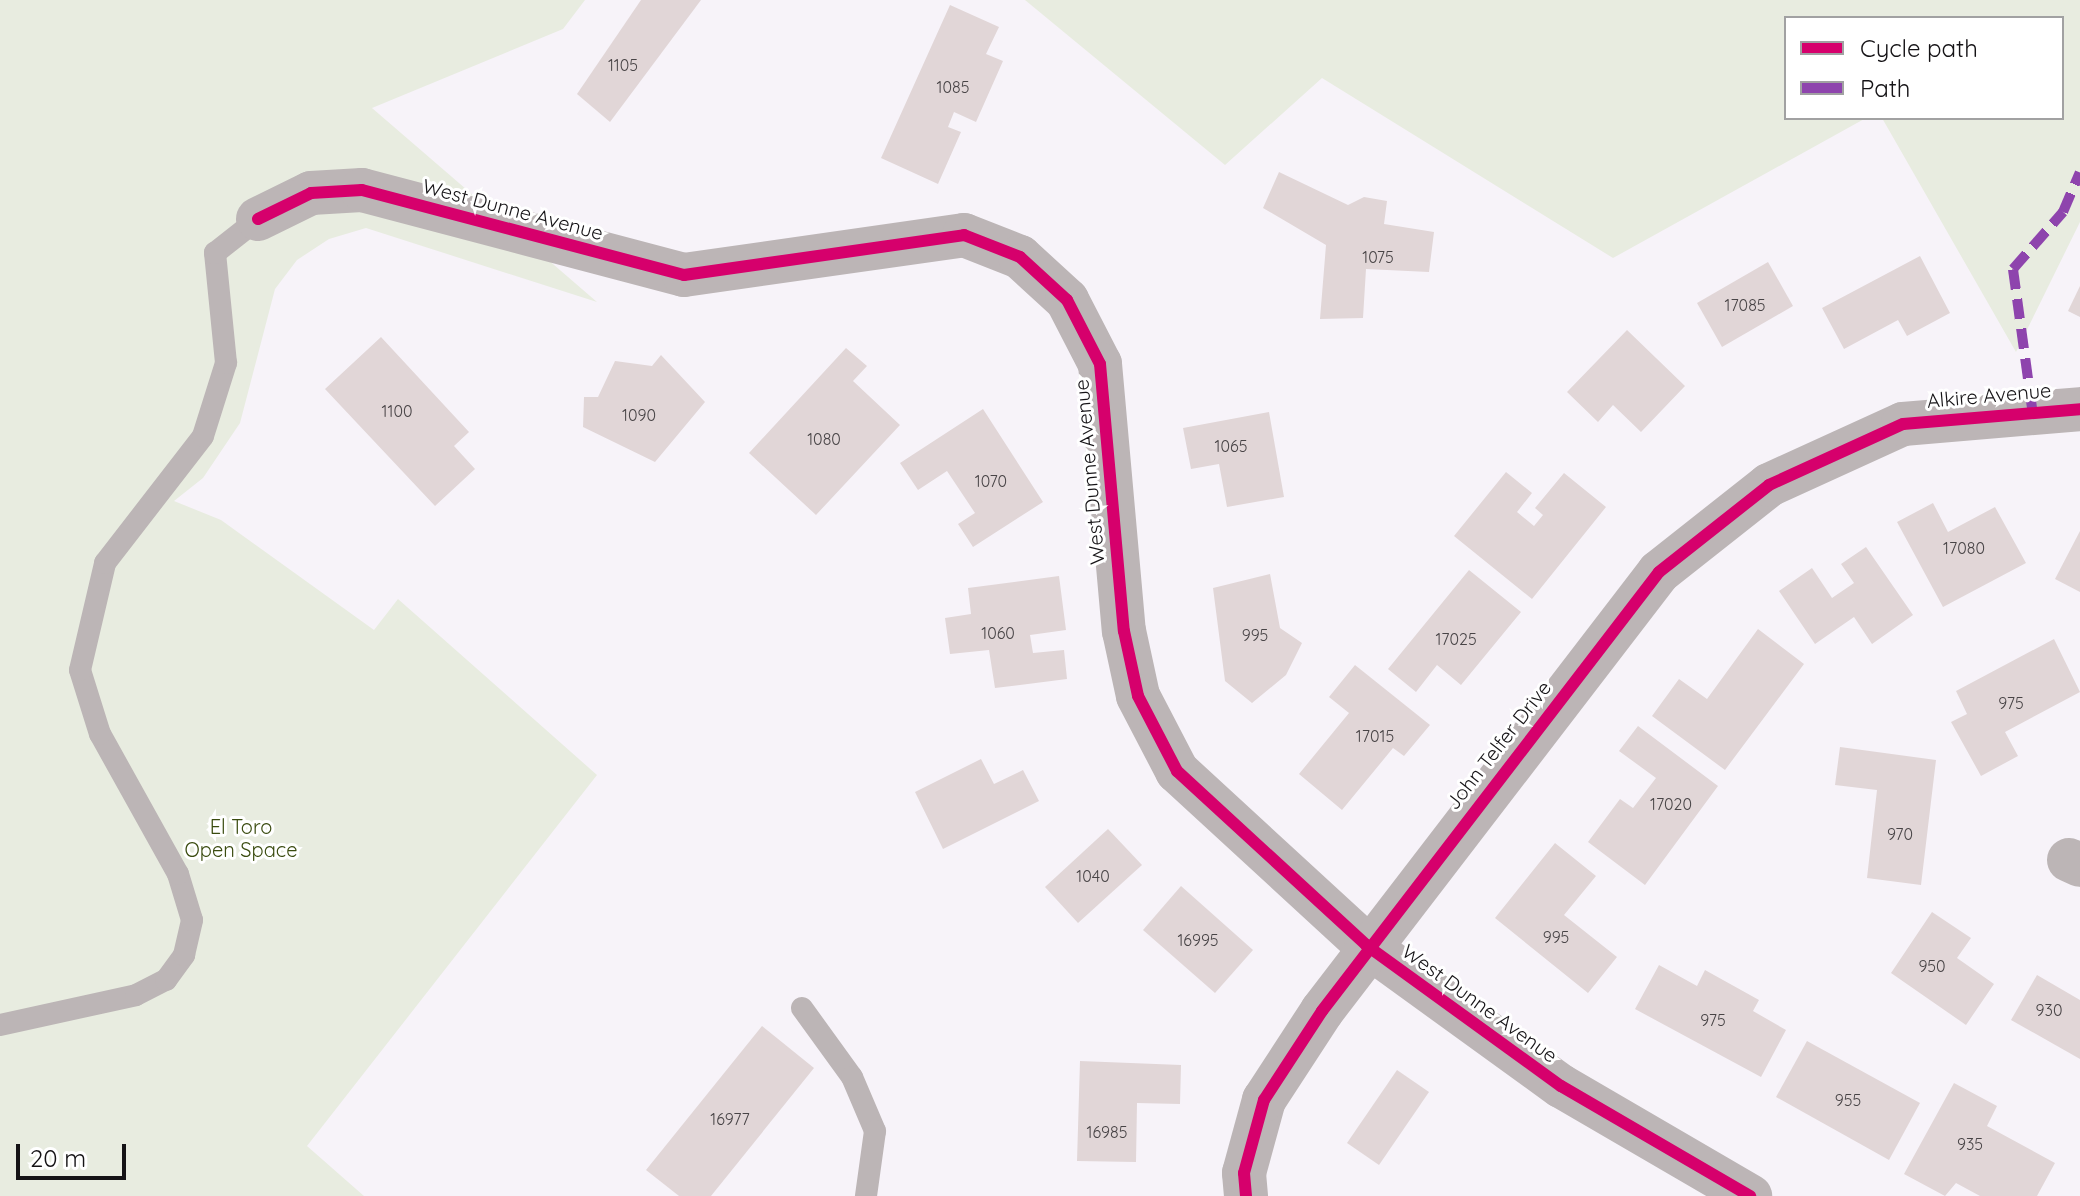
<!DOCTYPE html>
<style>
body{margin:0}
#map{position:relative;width:2080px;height:1196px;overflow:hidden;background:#f7f3f9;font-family:Quicksand,sans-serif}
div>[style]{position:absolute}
.green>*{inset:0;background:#e8ece0}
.building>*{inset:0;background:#e1d6d7}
.lane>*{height:22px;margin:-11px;padding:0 11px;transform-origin:11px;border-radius:11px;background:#bcb5b6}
.street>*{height:44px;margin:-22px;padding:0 22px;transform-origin:22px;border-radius:22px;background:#bcb5b6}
.quiet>*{height:10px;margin-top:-5px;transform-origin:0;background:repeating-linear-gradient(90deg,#8e44ad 0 20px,transparent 0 30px)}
.cycleway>*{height:12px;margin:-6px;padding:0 6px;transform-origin:6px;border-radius:6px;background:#d6006c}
span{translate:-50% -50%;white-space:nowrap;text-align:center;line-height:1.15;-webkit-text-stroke:6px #fff;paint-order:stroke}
.number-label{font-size:16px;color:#484446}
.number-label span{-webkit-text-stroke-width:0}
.street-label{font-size:20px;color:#151316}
.park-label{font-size:20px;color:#3a4b0f}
.legend{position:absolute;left:1784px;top:16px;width:280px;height:104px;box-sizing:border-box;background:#fff;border:2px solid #a1a1a2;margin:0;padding:10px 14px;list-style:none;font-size:24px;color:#151316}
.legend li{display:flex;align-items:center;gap:16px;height:40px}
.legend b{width:40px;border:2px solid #a1a1a2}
.scale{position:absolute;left:16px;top:1144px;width:110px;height:36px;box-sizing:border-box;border:4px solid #151316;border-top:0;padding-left:10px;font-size:24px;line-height:28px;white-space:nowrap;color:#151316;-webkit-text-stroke:6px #fff;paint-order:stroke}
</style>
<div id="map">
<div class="green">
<div style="clip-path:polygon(0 0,585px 0,563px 29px,372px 108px,597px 302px,366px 228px,329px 239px,297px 260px,275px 289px,240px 423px,203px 478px,174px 501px,221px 520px,374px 630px,398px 599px,597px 775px,307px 1146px,364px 1196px,0 1196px)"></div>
<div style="clip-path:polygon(1025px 0,2080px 0,2080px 222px,2016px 352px,1882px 118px,2062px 118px,2062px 18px,1786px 18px,1786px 118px,1866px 118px,1613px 258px,1322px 78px,1225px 165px)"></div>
</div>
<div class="building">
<div style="clip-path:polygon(641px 0,701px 0,610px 122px,577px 94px)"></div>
<div style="clip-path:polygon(950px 5px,999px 27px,986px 54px,1003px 61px,976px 122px,954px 112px,948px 127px,961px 132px,938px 184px,881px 158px)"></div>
<div style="clip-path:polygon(1279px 172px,1348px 205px,1364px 197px,1387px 201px,1384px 224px,1434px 232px,1429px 272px,1366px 269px,1363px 318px,1320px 319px,1326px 245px,1263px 208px)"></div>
<div style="clip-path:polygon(1920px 256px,1950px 313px,1907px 336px,1898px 320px,1844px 349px,1822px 308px)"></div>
<div style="clip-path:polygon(1768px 262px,1793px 306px,1722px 347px,1697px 303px)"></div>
<div style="clip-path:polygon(2080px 286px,2080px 317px,2068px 311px)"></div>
<div style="clip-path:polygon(1627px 330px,1685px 386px,1641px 432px,1613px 405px,1598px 422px,1567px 392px)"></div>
<div style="clip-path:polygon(381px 337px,469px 432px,454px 446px,475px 469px,435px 506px,325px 389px)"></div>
<div style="clip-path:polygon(846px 348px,867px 366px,853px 381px,900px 425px,816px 515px,749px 453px)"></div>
<div style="clip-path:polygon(661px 355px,705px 402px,655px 462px,583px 427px,584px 397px,598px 397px,615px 361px,652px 366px)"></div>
<div style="clip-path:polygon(983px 409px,1043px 502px,973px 547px,958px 524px,975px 513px,947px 471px,918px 490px,900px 463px)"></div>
<div style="clip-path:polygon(1269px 412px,1284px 497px,1227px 507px,1219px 464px,1191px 469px,1183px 428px)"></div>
<div style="clip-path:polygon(1506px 472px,1532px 493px,1517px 512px,1534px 526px,1543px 515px,1535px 508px,1564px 473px,1606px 507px,1532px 599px,1454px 536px)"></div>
<div style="clip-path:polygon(1933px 503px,1948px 532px,1995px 507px,2026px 563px,1943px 607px,1897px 522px)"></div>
<div style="clip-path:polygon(2080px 531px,2080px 592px,2055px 579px)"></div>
<div style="clip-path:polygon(1866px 547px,1913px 615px,1872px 644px,1854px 617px,1815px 644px,1779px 591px,1812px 568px,1832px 598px,1854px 583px,1841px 564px)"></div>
<div style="clip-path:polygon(1469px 570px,1521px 612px,1461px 685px,1437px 665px,1416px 692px,1388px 669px)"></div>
<div style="clip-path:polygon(1270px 574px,1280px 628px,1302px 643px,1286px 675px,1252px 703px,1225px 681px,1213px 588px)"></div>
<div style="clip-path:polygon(1059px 576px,1066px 630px,1030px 635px,1033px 653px,1064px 650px,1067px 679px,995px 688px,989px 650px,950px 654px,945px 618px,971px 614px,968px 588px)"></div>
<div style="clip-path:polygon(1758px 629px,1804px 664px,1725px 770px,1652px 716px,1679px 679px,1707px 699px)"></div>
<div style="clip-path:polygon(2054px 639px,2080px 692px,2005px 732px,2018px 756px,1981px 776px,1951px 722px,1967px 714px,1956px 691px)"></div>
<div style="clip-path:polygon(1355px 665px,1430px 725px,1404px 756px,1393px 748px,1342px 810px,1299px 774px,1349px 713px,1329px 697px)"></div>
<div style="clip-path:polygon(1638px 726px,1718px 786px,1645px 885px,1588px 842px,1620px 799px,1633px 808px,1656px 778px,1619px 751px)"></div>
<div style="clip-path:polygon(1840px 747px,1936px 760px,1921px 885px,1867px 878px,1877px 790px,1835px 785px)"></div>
<div style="clip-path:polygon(981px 759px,994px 784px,1023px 770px,1039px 801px,943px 849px,915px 792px)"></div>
<div style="clip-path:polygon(1108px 829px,1142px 865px,1078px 923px,1045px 887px)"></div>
<div style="clip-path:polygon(1555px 843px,1596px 876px,1564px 915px,1617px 957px,1588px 993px,1495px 918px)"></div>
<div style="clip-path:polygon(1181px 886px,1253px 950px,1215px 993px,1143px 930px)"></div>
<div style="clip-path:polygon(1932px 912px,1971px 938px,1957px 958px,1994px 984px,1966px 1025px,1891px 973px)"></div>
<div style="clip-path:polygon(1659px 965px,1697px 986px,1705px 970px,1759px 1000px,1753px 1011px,1786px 1030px,1761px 1077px,1635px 1009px)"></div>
<div style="clip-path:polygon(2037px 975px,2080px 1000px,2080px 1059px,2011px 1020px)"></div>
<div style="clip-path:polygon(762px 1026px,814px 1068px,711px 1196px,679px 1196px,646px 1170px)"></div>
<div style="clip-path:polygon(1807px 1041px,1920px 1103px,1889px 1160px,1776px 1097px)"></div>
<div style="clip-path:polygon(1080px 1061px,1181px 1065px,1180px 1104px,1137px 1103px,1136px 1162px,1077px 1161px)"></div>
<div style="clip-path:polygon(1397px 1070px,1429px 1092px,1379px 1165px,1347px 1143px)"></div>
<div style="clip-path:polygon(1954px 1083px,1997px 1106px,1987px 1126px,2055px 1163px,2037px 1196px,1980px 1196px,1956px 1183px,1945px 1196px,1904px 1174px)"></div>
</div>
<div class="lane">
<div style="left:802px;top:1008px;width:85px;rotate:54.1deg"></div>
<div style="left:852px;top:1077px;width:59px;rotate:66.9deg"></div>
<div style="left:875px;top:1131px;width:66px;rotate:97.9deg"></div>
<div style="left:0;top:1025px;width:139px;rotate:-12.4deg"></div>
<div style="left:136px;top:995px;width:34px;rotate:-27deg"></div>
<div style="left:166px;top:980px;width:31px;rotate:-54deg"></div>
<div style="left:184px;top:955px;width:36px;rotate:-77deg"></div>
<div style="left:192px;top:920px;width:48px;rotate:-106.9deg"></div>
<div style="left:178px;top:874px;width:160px;rotate:-119.1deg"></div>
<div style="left:100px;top:734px;width:67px;rotate:-107.4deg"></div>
<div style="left:80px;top:670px;width:110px;rotate:-76.8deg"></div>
<div style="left:105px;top:563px;width:160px;rotate:-52.3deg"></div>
<div style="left:203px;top:436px;width:77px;rotate:-72.5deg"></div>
<div style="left:226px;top:363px;width:111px;rotate:-95.7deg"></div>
<div style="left:215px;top:253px;width:55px;rotate:-38.3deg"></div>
</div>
<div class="street">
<div style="left:258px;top:219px;width:59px;rotate:-26.1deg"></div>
<div style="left:311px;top:193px;width:51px;rotate:-3.4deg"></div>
<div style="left:362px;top:190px;width:333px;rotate:14.8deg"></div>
<div style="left:684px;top:275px;width:283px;rotate:-8.1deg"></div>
<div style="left:964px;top:235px;width:60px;rotate:21.4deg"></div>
<div style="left:1020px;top:257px;width:64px;rotate:42.5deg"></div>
<div style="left:1067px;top:300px;width:72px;rotate:62.7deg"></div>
<div style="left:1100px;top:364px;width:268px;rotate:84.9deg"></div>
<div style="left:1124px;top:631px;width:66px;rotate:77.8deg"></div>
<div style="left:1138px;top:696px;width:85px;rotate:62.5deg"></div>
<div style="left:1177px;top:771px;width:257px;rotate:42.6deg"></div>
<div style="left:1366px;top:945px;width:241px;rotate:35.9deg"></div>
<div style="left:1561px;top:1086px;width:219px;rotate:30.2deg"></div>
<div style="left:2069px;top:860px;width:12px;rotate:24deg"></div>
<div style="left:1246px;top:1196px;width:23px;rotate:-95deg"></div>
<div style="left:1244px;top:1173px;width:76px;rotate:-74.7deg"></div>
<div style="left:1264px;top:1100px;width:106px;rotate:-56.9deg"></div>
<div style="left:1322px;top:1011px;width:553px;rotate:-52.49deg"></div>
<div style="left:1659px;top:572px;width:140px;rotate:-38.3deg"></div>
<div style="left:1769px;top:485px;width:147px;rotate:-24.5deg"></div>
<div style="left:1903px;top:424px;width:178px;rotate:-4.8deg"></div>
</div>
<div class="quiet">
<div style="left:2032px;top:408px;width:140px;rotate:-97.8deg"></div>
<div style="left:2013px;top:269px;width:76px;rotate:-48.7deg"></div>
<div style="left:2063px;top:212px;width:43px;rotate:-67deg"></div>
</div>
<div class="cycleway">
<div style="left:258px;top:219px;width:59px;rotate:-26.1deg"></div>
<div style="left:311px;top:193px;width:51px;rotate:-3.4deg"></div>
<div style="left:362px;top:190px;width:333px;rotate:14.8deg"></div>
<div style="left:684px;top:275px;width:283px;rotate:-8.1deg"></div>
<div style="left:964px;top:235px;width:60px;rotate:21.4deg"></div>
<div style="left:1020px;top:257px;width:64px;rotate:42.5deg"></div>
<div style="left:1067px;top:300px;width:72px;rotate:62.7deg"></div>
<div style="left:1100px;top:364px;width:268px;rotate:84.9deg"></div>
<div style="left:1124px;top:631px;width:66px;rotate:77.8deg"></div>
<div style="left:1138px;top:696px;width:85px;rotate:62.5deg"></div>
<div style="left:1177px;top:771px;width:257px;rotate:42.6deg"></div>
<div style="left:1366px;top:945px;width:241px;rotate:35.9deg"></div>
<div style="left:1561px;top:1086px;width:219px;rotate:30.2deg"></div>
<div style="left:1246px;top:1196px;width:23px;rotate:-95deg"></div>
<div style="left:1244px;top:1173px;width:76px;rotate:-74.7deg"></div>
<div style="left:1264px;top:1100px;width:106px;rotate:-56.9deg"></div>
<div style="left:1322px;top:1011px;width:553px;rotate:-52.49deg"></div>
<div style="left:1659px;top:572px;width:140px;rotate:-38.3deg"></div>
<div style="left:1769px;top:485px;width:147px;rotate:-24.5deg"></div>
<div style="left:1903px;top:424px;width:178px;rotate:-4.8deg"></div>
</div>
<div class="number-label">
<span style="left:623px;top:65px">1105</span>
<span style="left:953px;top:87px">1085</span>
<span style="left:1378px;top:257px">1075</span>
<span style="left:1745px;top:305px">17085</span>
<span style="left:397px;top:411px">1100</span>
<span style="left:639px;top:415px">1090</span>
<span style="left:824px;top:439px">1080</span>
<span style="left:1231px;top:446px">1065</span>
<span style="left:991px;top:481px">1070</span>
<span style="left:1964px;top:548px">17080</span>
<span style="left:998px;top:633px">1060</span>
<span style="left:1255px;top:635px">995</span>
<span style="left:1456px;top:639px">17025</span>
<span style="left:2011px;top:703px">975</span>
<span style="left:1375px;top:736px">17015</span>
<span style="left:1671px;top:804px">17020</span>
<span style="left:1900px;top:834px">970</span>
<span style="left:1093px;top:876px">1040</span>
<span style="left:1556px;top:937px">995</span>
<span style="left:1198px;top:940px">16995</span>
<span style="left:1932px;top:966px">950</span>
<span style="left:2049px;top:1010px">930</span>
<span style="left:1713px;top:1020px">975</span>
<span style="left:1848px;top:1100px">955</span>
<span style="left:730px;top:1119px">16977</span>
<span style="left:1107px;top:1132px">16985</span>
<span style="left:1970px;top:1144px">935</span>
</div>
<div class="street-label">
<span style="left:513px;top:209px;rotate:15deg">West Dunne Avenue</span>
<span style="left:1989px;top:395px;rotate:-5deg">Alkire Avenue</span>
<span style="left:1089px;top:472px;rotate:-95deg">West Dunne Avenue</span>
<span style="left:1498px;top:745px;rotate:-52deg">John Telfer Drive</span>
<span style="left:1480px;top:1003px;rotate:36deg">West Dunne Avenue</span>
</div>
<div class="park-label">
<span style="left:241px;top:838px">El Toro<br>Open Space</span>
</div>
<ul class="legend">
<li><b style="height:10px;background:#d6006c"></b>Cycle path</li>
<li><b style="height:10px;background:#8e44ad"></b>Path</li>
</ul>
<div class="scale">20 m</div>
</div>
